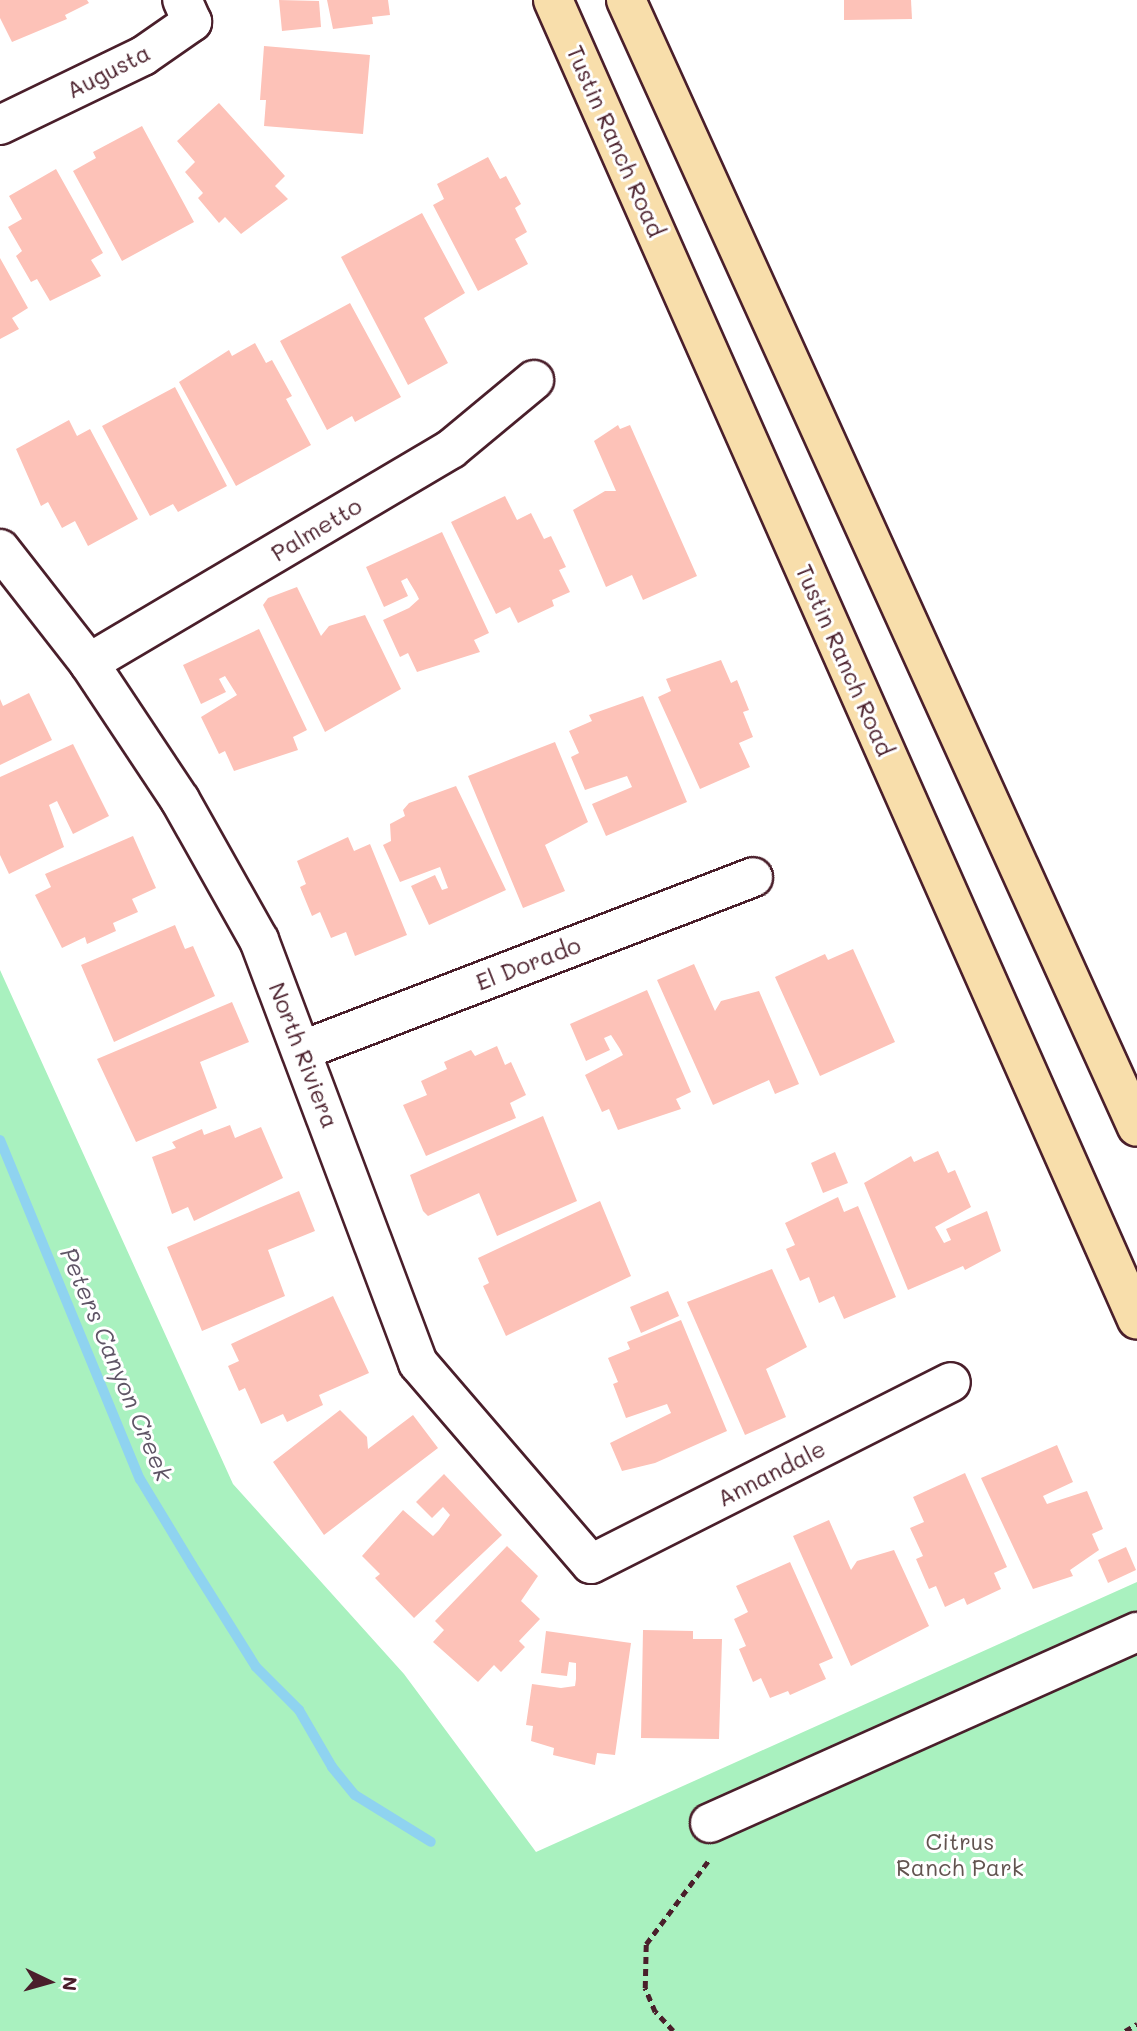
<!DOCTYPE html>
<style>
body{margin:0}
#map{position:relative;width:1137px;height:2031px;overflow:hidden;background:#fff;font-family:Mali,sans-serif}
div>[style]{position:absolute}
.green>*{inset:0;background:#a9f1bf}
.stream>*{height:10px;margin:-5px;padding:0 5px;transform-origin:5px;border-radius:5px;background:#8fd3f0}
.building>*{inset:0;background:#fdc2b8}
.path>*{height:4.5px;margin-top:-2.25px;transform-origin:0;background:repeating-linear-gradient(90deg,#4a1f2b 0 7px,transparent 0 12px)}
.roads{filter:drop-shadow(2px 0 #4a1f2b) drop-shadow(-2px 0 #4a1f2b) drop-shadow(0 2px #4a1f2b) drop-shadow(0 -2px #4a1f2b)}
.minor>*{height:38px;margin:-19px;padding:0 19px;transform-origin:19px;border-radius:19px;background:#fff}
.major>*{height:38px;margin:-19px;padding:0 19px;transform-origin:19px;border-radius:19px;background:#f8deab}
span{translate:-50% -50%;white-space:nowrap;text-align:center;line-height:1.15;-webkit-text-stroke:6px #fff;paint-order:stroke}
.street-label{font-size:23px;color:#4a1f2b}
.park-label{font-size:23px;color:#625450}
.water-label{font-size:24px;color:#5f5566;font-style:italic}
.north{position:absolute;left:14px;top:1947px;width:70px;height:70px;-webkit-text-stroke:5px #fff;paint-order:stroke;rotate:95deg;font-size:19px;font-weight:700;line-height:28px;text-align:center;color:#4a1f2b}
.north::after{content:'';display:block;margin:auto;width:24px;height:32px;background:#4a1f2b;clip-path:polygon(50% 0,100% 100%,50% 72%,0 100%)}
</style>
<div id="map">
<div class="green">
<div style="clip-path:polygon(0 970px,233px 1484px,404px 1674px,536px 1852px,1137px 1582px,1137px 2031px,0 2031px)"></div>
</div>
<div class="stream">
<div style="left:0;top:1140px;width:367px;rotate:67.6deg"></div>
<div style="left:140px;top:1479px;width:100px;rotate:58.8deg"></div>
<div style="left:192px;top:1565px;width:120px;rotate:57.9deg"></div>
<div style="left:256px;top:1667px;width:61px;rotate:45deg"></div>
<div style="left:299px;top:1710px;width:66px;rotate:59.9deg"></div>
<div style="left:332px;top:1767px;width:36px;rotate:51deg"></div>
<div style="left:355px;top:1795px;width:89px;rotate:31.7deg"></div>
</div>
<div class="building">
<div style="clip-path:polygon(0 0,87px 0,89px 3px,65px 15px,67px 19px,12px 42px,0 18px)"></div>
<div style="clip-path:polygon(279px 0,319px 1px,321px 27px,282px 31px)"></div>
<div style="clip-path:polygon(327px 0,388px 0,390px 15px,372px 17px,373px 24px,333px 29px)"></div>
<div style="clip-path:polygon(844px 0,911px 0,912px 19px,844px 20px)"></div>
<div style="clip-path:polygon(264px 46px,370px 55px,363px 134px,264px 126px,266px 100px,260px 100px)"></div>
<div style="clip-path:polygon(219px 103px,285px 176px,275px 186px,288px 199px,241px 234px,225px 217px,219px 223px,198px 198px,203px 193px,185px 172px,195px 162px,177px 141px)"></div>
<div style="clip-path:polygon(142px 126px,194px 222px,122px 261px,73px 171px,96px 158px,93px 152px)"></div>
<div style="clip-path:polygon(488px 157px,500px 179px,506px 176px,521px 204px,515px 208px,527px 232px,515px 239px,528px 264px,478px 291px,433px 205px,444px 199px,437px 184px)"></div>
<div style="clip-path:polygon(56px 169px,103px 253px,91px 260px,101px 276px,50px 301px,37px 279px,31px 282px,16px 256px,22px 251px,8px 227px,22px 219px,9px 196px)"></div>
<div style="clip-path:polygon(422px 213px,465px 293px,424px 318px,448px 363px,408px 385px,341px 257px)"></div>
<div style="clip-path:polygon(0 258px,28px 308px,12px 318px,19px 329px,0 339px)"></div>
<div style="clip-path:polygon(350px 303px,401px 397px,355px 422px,352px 416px,327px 430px,280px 341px)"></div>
<div style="clip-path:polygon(255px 343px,266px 363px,272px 360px,292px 396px,286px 399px,311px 445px,236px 486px,179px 382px,229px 350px,232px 356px)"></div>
<div style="clip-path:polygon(175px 387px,227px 486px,178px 512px,173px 504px,150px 516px,102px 426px)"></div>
<div style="clip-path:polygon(69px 420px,77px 436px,90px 429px,138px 519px,88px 546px,75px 521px,62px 528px,48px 502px,41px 506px,16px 449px)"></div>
<div style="clip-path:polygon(618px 425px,620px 429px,630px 425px,697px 576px,643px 600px,632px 575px,606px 587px,573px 510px,605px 491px,616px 491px,594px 441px)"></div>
<div style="clip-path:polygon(505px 496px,517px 520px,531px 513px,544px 539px,551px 536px,566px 567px,559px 570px,570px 592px,552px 600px,554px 606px,518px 623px,510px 607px,496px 614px,451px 522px)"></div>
<div style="clip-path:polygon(442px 532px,489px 633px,474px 640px,480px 652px,417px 672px,408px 653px,400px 657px,383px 620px,409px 608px,419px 599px,416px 593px,407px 578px,401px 581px,408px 596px,384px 607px,366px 567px)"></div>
<div style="clip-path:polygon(297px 587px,321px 636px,329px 626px,365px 615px,401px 689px,325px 732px,263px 605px,268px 598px)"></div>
<div style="clip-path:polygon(259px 629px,307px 730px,293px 737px,298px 750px,234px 771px,225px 751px,219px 754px,201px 717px,237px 695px,225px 676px,219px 679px,226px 692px,201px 704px,183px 665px)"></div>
<div style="clip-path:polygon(721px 660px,731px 683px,737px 680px,749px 710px,743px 712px,753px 737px,739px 743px,750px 767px,700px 789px,658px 697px,671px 691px,666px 679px)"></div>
<div style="clip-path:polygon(29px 693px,52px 740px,0 765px,0 699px,3px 706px)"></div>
<div style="clip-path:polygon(643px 696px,687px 802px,606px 836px,592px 804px,632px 787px,627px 776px,585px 790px,571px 757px,579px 753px,569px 731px,592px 721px,589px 715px)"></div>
<div style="clip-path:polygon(555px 742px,588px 822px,545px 845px,565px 891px,523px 908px,468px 776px)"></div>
<div style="clip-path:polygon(73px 744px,109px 816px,73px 834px,57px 801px,49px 805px,64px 847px,9px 874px,0 855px,0 777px)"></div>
<div style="clip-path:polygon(456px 786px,506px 890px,429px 925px,411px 886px,435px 875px,442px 890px,448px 888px,440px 867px,400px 882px,383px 845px,391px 841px,390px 824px,405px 816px,403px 810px,409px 803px)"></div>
<div style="clip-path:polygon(133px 836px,156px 888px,132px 899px,138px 912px,113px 923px,116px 931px,87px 944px,85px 937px,62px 948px,35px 895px,51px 887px,45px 874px)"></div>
<div style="clip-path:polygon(348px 837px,354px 851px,370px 844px,407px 935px,355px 956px,346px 932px,331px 938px,320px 912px,312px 916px,300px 887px,306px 884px,297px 861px)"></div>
<div style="clip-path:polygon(175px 925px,185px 949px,193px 946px,215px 996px,114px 1042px,81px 965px)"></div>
<div style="clip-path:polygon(853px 949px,895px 1042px,820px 1076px,775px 977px,825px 954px,828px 960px)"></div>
<div style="clip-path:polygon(694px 964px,715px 1011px,721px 1001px,759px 991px,799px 1084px,775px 1094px,769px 1080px,713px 1105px,657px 980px)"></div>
<div style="clip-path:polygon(647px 990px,691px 1092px,676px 1099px,681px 1109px,618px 1130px,609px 1109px,602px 1112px,585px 1075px,623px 1055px,620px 1049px,611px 1035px,604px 1038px,610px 1050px,586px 1061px,570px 1024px)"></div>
<div style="clip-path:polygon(232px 1002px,249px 1042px,200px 1062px,217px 1108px,136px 1142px,97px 1059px)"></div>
<div style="clip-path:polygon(497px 1046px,505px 1065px,511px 1062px,526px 1095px,510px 1103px,516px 1118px,426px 1156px,403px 1105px,427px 1095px,421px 1081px,447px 1069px,444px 1062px,471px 1050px,475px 1056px)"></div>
<div style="clip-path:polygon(543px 1116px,577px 1201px,497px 1236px,479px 1193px,428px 1216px,423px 1211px,410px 1175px)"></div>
<div style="clip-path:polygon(230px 1125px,235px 1138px,261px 1127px,283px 1178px,194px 1221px,188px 1207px,172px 1214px,152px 1157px,176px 1148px,172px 1142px,202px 1129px,204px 1135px)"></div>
<div style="clip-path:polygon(938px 1151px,948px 1173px,955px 1170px,971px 1207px,935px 1227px,944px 1243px,951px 1240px,946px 1229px,987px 1211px,1001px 1251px,965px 1270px,963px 1266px,908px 1290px,864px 1183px,911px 1156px,914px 1162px)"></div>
<div style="clip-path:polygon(835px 1152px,848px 1183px,823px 1193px,811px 1163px)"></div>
<div style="clip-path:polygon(299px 1191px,315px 1231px,268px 1250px,285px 1296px,202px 1331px,167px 1247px)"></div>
<div style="clip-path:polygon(838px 1197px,844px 1212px,858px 1206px,896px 1297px,844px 1319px,834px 1296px,819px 1303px,809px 1277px,800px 1281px,786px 1249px,795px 1245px,785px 1223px)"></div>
<div style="clip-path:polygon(600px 1201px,631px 1276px,506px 1336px,483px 1286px,489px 1283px,478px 1258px)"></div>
<div style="clip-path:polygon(772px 1269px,807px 1347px,766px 1369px,786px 1417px,745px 1435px,687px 1302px)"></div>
<div style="clip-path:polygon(668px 1291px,679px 1316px,641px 1333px,630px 1307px)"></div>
<div style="clip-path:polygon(333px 1296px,369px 1373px,319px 1395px,323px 1405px,287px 1422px,283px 1414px,261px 1424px,245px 1388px,239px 1391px,228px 1366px,239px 1361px,231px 1344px)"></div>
<div style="clip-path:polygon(681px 1320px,727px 1431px,655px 1463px,622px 1471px,610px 1443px,671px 1413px,667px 1404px,626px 1418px,613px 1384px,618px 1382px,608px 1358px,630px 1349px,627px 1342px)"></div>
<div style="clip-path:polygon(340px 1410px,367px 1437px,368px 1449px,413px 1415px,438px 1448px,324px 1535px,273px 1462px)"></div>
<div style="clip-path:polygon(1057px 1445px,1073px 1482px,1043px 1496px,1047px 1504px,1087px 1491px,1103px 1529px,1092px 1534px,1099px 1550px,1070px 1570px,1073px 1576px,1033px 1589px,981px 1478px)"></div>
<div style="clip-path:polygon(965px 1473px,1007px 1567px,994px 1573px,1001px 1589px,967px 1605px,964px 1598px,945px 1607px,936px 1586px,929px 1589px,916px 1559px,923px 1556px,910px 1528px,924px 1522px,913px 1497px)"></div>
<div style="clip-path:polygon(444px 1474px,502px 1535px,414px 1618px,375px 1578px,380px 1574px,362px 1556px,403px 1510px,433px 1536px,439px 1530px,450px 1515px,443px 1507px,432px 1518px,416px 1502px)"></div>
<div style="clip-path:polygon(829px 1520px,851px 1570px,857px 1561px,894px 1550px,929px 1626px,851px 1666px,793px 1536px)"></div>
<div style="clip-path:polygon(507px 1546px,538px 1576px,521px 1601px,540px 1619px,519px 1641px,525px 1647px,501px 1672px,494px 1665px,478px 1682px,433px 1642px,444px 1630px,435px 1621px)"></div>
<div style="clip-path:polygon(1126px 1547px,1136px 1570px,1108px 1583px,1098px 1560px)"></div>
<div style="clip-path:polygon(790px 1562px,833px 1658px,819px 1664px,826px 1679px,790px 1695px,788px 1691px,770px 1698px,761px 1678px,753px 1682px,739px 1649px,746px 1646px,734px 1619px,748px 1612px,736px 1586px)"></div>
<div style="clip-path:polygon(643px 1630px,693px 1631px,693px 1639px,722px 1639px,719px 1739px,641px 1738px)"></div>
<div style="clip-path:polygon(546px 1631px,631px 1643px,615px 1755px,597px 1753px,595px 1765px,553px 1755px,554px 1748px,531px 1741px,533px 1726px,526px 1725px,532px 1684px,561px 1688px,575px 1686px,576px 1679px,576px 1663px,569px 1662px,567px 1676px,541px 1673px)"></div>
</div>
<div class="path">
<div style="left:673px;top:2031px;width:26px;rotate:-133deg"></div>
<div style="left:655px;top:2012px;width:26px;rotate:-113deg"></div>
<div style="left:645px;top:1988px;width:44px;rotate:-88.7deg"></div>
<div style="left:646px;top:1944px;width:104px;rotate:-53.2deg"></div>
<div style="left:1125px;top:2031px;width:14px;rotate:-30deg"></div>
</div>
<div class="roads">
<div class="minor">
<div style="left:0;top:125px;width:159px;rotate:-25.8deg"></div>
<div style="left:143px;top:56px;width:60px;rotate:-34.8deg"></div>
<div style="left:192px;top:22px;width:24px;rotate:-114deg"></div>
<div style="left:0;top:549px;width:145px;rotate:52deg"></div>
<div style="left:89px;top:663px;width:164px;rotate:56.4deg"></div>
<div style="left:180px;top:800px;width:161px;rotate:60.6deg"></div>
<div style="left:259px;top:940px;width:452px;rotate:69.4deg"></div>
<div style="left:418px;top:1363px;width:265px;rotate:49.3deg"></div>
<div style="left:591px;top:1564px;width:403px;rotate:-26.8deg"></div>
<div style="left:89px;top:663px;width:421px;rotate:-30.6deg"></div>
<div style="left:451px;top:449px;width:108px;rotate:-39.7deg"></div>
<div style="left:303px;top:1050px;width:482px;rotate:-21deg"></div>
<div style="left:710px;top:1823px;width:468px;rotate:-24.1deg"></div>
</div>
<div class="major">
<div style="left:553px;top:0;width:1443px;rotate:66.13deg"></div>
<div style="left:626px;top:0;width:1237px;rotate:65.61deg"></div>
</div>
</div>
<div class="street-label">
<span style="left:108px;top:71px;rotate:-27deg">Augusta</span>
<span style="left:616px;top:141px;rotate:66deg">Tustin Ranch Road</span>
<span style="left:316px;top:529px;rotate:-31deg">Palmetto</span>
<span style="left:845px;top:660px;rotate:66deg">Tustin Ranch Road</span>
<span style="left:528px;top:963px;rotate:-21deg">El Dorado</span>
<span style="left:304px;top:1055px;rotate:69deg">North Riviera</span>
<span style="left:771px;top:1473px;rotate:-27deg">Annandale</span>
</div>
<div class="park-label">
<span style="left:960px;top:1854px">Citrus<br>Ranch Park</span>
</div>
<div class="water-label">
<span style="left:117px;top:1364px;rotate:67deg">Peters Canyon Creek</span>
</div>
<div class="north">N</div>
</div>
